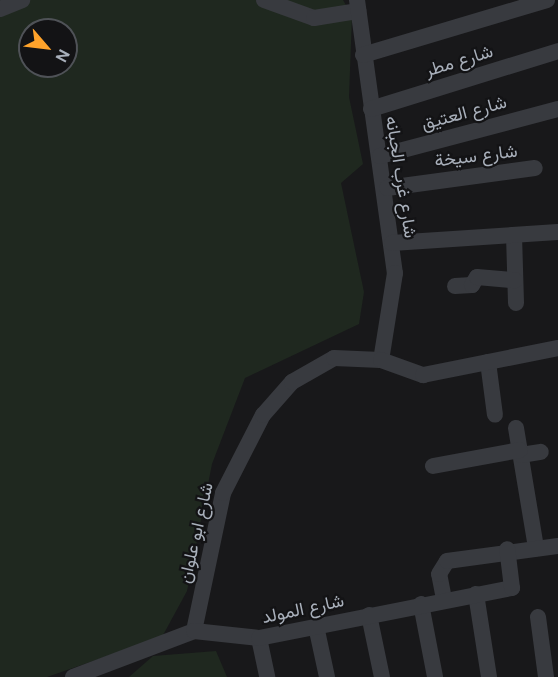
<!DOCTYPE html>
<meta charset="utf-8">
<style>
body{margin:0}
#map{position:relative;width:558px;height:677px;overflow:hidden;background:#18181a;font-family:"DM Sans",Vazirmatn,sans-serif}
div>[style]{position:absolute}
.green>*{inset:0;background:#1f281f}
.minor>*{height:16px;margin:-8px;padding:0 8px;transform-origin:8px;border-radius:8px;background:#383a3f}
span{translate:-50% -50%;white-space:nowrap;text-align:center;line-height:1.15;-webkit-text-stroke:4.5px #131315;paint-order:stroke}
.street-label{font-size:18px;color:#a9b0bb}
.north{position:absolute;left:18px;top:18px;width:60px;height:60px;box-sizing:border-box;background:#131315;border:2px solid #4f5257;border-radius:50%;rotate:118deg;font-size:16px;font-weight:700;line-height:24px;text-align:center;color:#a9b0bb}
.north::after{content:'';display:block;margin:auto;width:21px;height:27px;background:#ffa32b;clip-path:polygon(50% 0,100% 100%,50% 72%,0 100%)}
</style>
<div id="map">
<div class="green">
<div style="clip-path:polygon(evenodd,0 0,343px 0,352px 16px,349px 97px,363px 164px,341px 183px,364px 292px,359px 324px,245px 378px,212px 464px,187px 591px,162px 637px,47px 677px,0 677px,0 0,30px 30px,66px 30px,66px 66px,30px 66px,30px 30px)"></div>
<div style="clip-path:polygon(216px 651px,227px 677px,129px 677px,153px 656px)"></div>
</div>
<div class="minor">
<div style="left:264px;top:0;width:53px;rotate:19.8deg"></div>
<div style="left:314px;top:18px;width:45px;rotate:-9deg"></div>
<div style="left:357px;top:0;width:276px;rotate:82.1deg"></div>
<div style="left:395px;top:273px;width:88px;rotate:99.1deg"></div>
<div style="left:0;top:9px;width:24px;rotate:-22deg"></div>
<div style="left:363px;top:55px;width:192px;rotate:-16.6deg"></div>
<div style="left:371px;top:109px;width:196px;rotate:-17.2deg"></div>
<div style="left:380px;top:156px;width:184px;rotate:-14.8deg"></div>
<div style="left:387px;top:188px;width:149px;rotate:-7.7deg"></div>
<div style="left:514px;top:235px;width:68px;rotate:88.3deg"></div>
<div style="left:392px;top:243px;width:166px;rotate:-3.8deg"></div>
<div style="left:455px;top:286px;width:17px;rotate:-3deg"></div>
<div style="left:472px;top:285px;width:9px;rotate:-58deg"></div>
<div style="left:477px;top:277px;width:38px;rotate:5deg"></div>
<div style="left:488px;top:362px;width:53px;rotate:82.5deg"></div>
<div style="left:516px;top:428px;width:122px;rotate:80.5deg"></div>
<div style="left:521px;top:455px;width:20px;rotate:-9deg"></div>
<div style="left:433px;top:466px;width:88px;rotate:-10.4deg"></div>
<div style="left:476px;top:594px;width:84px;rotate:81.1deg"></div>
<div style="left:444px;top:599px;width:25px;rotate:-101deg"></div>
<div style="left:439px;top:574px;width:15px;rotate:-58deg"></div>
<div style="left:447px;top:561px;width:112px;rotate:-7.7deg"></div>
<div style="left:421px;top:604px;width:74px;rotate:79.1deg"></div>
<div style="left:369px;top:615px;width:63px;rotate:78.2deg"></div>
<div style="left:538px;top:617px;width:61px;rotate:82.4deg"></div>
<div style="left:316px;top:626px;width:52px;rotate:77.8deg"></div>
<div style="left:194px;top:631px;width:141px;rotate:-78.1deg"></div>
<div style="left:223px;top:493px;width:88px;rotate:-62.9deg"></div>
<div style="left:263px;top:415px;width:44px;rotate:-48.7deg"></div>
<div style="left:292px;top:382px;width:48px;rotate:-29.7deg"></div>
<div style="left:334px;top:358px;width:47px;rotate:2.4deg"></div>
<div style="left:381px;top:360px;width:45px;rotate:19.7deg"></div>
<div style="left:423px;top:375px;width:138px;rotate:-11.3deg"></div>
<div style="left:259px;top:638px;width:40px;rotate:78deg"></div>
<div style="left:73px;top:677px;width:129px;rotate:-20.8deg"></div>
<div style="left:194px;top:631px;width:65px;rotate:6.1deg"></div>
<div style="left:259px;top:638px;width:258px;rotate:-11.2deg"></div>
<div style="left:512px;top:588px;width:39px;rotate:-97deg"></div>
</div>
<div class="street-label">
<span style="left:459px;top:61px;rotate:-17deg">شارع مطر</span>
<span style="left:464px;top:113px;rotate:-15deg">شارع العتيق</span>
<span style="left:476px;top:156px;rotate:-7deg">شارع سيخة</span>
<span style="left:401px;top:177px;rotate:81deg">شارع غرب الجبانه</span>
<span style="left:196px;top:533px;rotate:-77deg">شارع ابو علوان</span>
<span style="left:303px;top:609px;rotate:-12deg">شارع المولد</span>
</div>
<div class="north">N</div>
</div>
